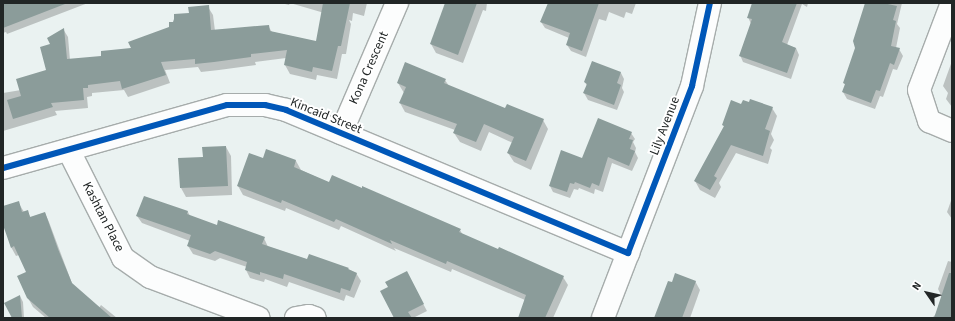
<!DOCTYPE html>
<style>
body{margin:0}
#map{position:relative;width:955px;height:321px;overflow:hidden;background:#eaf2f1;font-family:"Source Sans 3",sans-serif}
div>[style]{position:absolute}
.shadow>*{inset:0;background:#0003}
.building>*{inset:0;background:#8b9c9a}
.roads{filter:drop-shadow(1px 0 #a6acab) drop-shadow(-1px 0 #a6acab) drop-shadow(0 1px #a6acab) drop-shadow(0 -1px #a6acab)}
.minor>*{height:22px;margin:-11px;padding:0 11px;transform-origin:11px;border-radius:11px;background:#fcfdfd}
.cycleway>*{height:6px;margin:-3px;padding:0 3px;transform-origin:3px;border-radius:3px;background:#0057b8}
span{translate:-50% -50%;white-space:nowrap;text-align:center;line-height:1.15;-webkit-text-stroke:4px #fff;paint-order:stroke}
.street-label{font-size:13px;color:#212626}
.frame{position:absolute;inset:0;border:4px solid #212626;pointer-events:none}
.north{position:absolute;left:907px;top:273px;width:40px;height:40px;-webkit-text-stroke:3px #fff;paint-order:stroke;rotate:304deg;font-size:11px;font-weight:700;line-height:16px;text-align:center;color:#212626}
.north::after{content:'';display:block;margin:auto;width:14px;height:18px;background:#212626;clip-path:polygon(50% 0,100% 100%,50% 72%,0 100%)}
</style>
<div id="map">
<div class="shadow">
<div style="clip-path:polygon(3px 3px,88px 3px,7px 34px,6px 32px,3px 33px)"></div>
<div style="clip-path:polygon(281px 3px,290px 3px,289px 5px)"></div>
<div style="clip-path:polygon(290px 3px,367px 3px,364px 16px,353px 13px,352px 21px,349px 20px,351px 24px,346px 54px,342px 54px,337px 79px,317px 75px,316px 80px,290px 74px,285px 65px,286px 58px,255px 62px,256px 65px,219px 70px,201px 72px,198px 67px,165px 70px,170px 83px,128px 97px,124px 90px,92px 93px,92px 96px,87px 97px,88px 108px,55px 111px,57px 115px,3px 131px,3px 93px,21px 90px,47px 71px,51px 45px,63px 29px,68px 37px,70px 60px,103px 57px,132px 48px,170px 27px,174px 23px,190px 14px,208px 7px,213px 15px,215px 31px,268px 26px,272px 32px,317px 42px,338px 17px)"></div>
<div style="clip-path:polygon(446px 3px,487px 3px,486px 11px,483px 10px,463px 63px,436px 53px,431px 44px)"></div>
<div style="clip-path:polygon(549px 3px,636px 3px,632px 14px,626px 12px,624px 18px,609px 12px,606px 21px,599px 19px,586px 57px,571px 51px,567px 45px,569px 38px,545px 28px,541px 22px)"></div>
<div style="clip-path:polygon(753px 3px,808px 3px,807px 7px,802px 4px,787px 45px,796px 48px,799px 55px,791px 79px,743px 62px,740px 55px,751px 24px,748px 17px)"></div>
<div style="clip-path:polygon(866px 3px,902px 3px,897px 24px,900px 28px,896px 48px,899px 49px,903px 56px,897px 70px,893px 69px,883px 97px,880px 96px,875px 109px,847px 99px,843px 92px,846px 86px,844px 83px,856px 48px,854px 41px)"></div>
<div style="clip-path:polygon(952px 61px,952px 107px,946px 99px,948px 93px,943px 86px)"></div>
<div style="clip-path:polygon(621px 73px,624px 79px,622px 88px,624px 92px,617px 110px,588px 100px,584px 93px,587px 86px,585px 82px)"></div>
<div style="clip-path:polygon(445px 80px,449px 86px,506px 109px,543px 120px,548px 129px,531px 170px,514px 162px,508px 153px,513px 143px,489px 132px,481px 151px,460px 142px,454px 133px,455px 130px,405px 112px,400px 103px,404px 93px,398px 83px)"></div>
<div style="clip-path:polygon(742px 105px,772px 108px,777px 116px,771px 134px,774px 140px,770px 148px,772px 150px,768px 164px,736px 153px,719px 183px,721px 187px,715px 198px,700px 190px,695px 181px,725px 128px,723px 125px)"></div>
<div style="clip-path:polygon(631px 133px,635px 139px,633px 142px,636px 148px,635px 152px,638px 158px,632px 171px,612px 163px,603px 192px,595px 189px,594px 194px,579px 188px,578px 190px,574px 189px,570px 198px,553px 192px,550px 186px,583px 159px)"></div>
<div style="clip-path:polygon(226px 147px,231px 156px,232px 195px,186px 197px,181px 188px)"></div>
<div style="clip-path:polygon(250px 154px,264px 159px,296px 161px,301px 170px,329px 183px,460px 230px,463px 235px,563px 277px,568px 285px,553px 318px,519px 318px,525px 300px,452px 269px,451px 272px,394px 248px,396px 251px,341px 226px,339px 230px,286px 208px,285px 211px,243px 195px,238px 186px)"></div>
<div style="clip-path:polygon(145px 197px,188px 212px,190px 216px,218px 226px,264px 238px,268px 247px,308px 260px,348px 269px,356px 273px,361px 281px,354px 298px,346px 295px,344px 301px,289px 282px,287px 287px,265px 279px,264px 282px,250px 278px,246px 270px,247px 267px,220px 258px,215px 261px,193px 254px,188px 246px,190px 241px,142px 223px,137px 216px)"></div>
<div style="clip-path:polygon(952px 198px,952px 219px,947px 212px)"></div>
<div style="clip-path:polygon(18px 202px,24px 212px,27px 211px,31px 218px,45px 213px,49px 222px,73px 286px,99px 308px,101px 305px,117px 318px,46px 318px,33px 307px,28px 298px,28px 272px,19px 255px,16px 256px,11px 247px,3px 221px,3px 207px)"></div>
<div style="clip-path:polygon(948px 261px,952px 262px,952px 318px,932px 318px,937px 313px,942px 297px,938px 289px)"></div>
<div style="clip-path:polygon(406px 272px,427px 311px,413px 318px,395px 318px,389px 287px)"></div>
<div style="clip-path:polygon(695px 281px,700px 290px,690px 318px,655px 318px,672px 283px)"></div>
<div style="clip-path:polygon(20px 296px,23px 302px,24px 318px,13px 318px)"></div>
</div>
<div class="building">
<div style="clip-path:polygon(3px 3px,65px 3px,65px 4px,3px 28px)"></div>
<div style="clip-path:polygon(323px 3px,350px 3px,341px 46px,338px 46px,332px 71px,313px 67px,312px 72px,284px 65px,287px 50px,251px 54px,251px 57px,214px 62px,195px 64px,195px 59px,161px 62px,166px 75px,122px 89px,120px 81px,88px 85px,88px 88px,83px 88px,84px 100px,51px 103px,53px 107px,13px 119px,7px 100px,21px 96px,16px 79px,46px 70px,40px 47px,50px 44px,47px 38px,64px 28px,67px 59px,101px 56px,101px 51px,131px 48px,128px 42px,169px 27px,169px 22px,173px 22px,174px 19px,174px 14px,189px 13px,188px 7px,209px 5px,211px 30px,269px 25px,270px 31px,316px 41px)"></div>
<div style="clip-path:polygon(445px 3px,477px 3px,458px 55px,430px 44px)"></div>
<div style="clip-path:polygon(548px 3px,599px 3px,582px 51px,566px 45px,570px 33px,540px 22px)"></div>
<div style="clip-path:polygon(752px 3px,797px 3px,782px 42px,796px 48px,787px 73px,739px 56px,752px 19px,747px 18px)"></div>
<div style="clip-path:polygon(865px 3px,883px 3px,897px 6px,893px 20px,896px 21px,891px 46px,900px 48px,894px 65px,890px 63px,880px 91px,876px 90px,871px 103px,842px 92px,845px 84px,843px 83px,855px 48px,853px 41px)"></div>
<div style="clip-path:polygon(592px 61px,621px 72px,617px 83px,621px 85px,614px 105px,583px 93px,587px 84px,584px 82px)"></div>
<div style="clip-path:polygon(405px 62px,446px 79px,444px 83px,505px 108px,507px 104px,544px 119px,526px 161px,507px 153px,514px 137px,484px 124px,476px 142px,453px 133px,457px 124px,399px 103px,406px 87px,397px 83px)"></div>
<div style="clip-path:polygon(750px 99px,773px 107px,765px 129px,770px 131px,763px 156px,731px 145px,714px 176px,717px 178px,710px 190px,694px 181px,724px 126px,722px 125px,731px 100px,741px 104px,743px 100px,749px 102px)"></div>
<div style="clip-path:polygon(598px 118px,632px 132px,629px 139px,633px 140px,630px 149px,635px 151px,629px 166px,608px 157px,599px 186px,592px 183px,590px 188px,575px 182px,574px 184px,570px 183px,567px 192px,549px 186px,561px 150px,582px 158px)"></div>
<div style="clip-path:polygon(226px 146px,228px 186px,180px 188px,178px 158px,203px 157px,202px 147px)"></div>
<div style="clip-path:polygon(266px 149px,296px 160px,294px 167px,329px 182px,332px 175px,362px 188px,362px 186px,461px 229px,459px 232px,498px 249px,499px 247px,564px 276px,545px 318px,518px 318px,526px 295px,447px 261px,446px 264px,390px 240px,392px 244px,336px 219px,334px 222px,282px 200px,281px 203px,237px 186px,249px 153px,263px 158px)"></div>
<div style="clip-path:polygon(144px 196px,188px 211px,187px 214px,217px 225px,218px 220px,265px 237px,262px 244px,307px 259px,309px 254px,349px 268px,348px 269px,357px 273px,350px 291px,341px 288px,340px 293px,284px 274px,283px 279px,260px 272px,260px 275px,245px 270px,247px 262px,215px 251px,210px 254px,187px 246px,191px 235px,136px 216px)"></div>
<div style="clip-path:polygon(19px 201px,22px 212px,28px 210px,30px 217px,45px 212px,58px 249px,72px 283px,112px 318px,50px 318px,27px 298px,17px 276px,26px 272px,14px 246px,11px 248px,3px 225px,3px 206px)"></div>
<div style="clip-path:polygon(407px 271px,424px 304px,408px 312px,412px 318px,394px 318px,380px 291px,388px 287px,385px 282px)"></div>
<div style="clip-path:polygon(675px 273px,696px 281px,682px 318px,654px 318px,668px 281px,672px 282px)"></div>
<div style="clip-path:polygon(949px 273px,952px 273px,952px 318px,934px 318px)"></div>
<div style="clip-path:polygon(20px 295px,22px 318px,12px 318px,4px 303px)"></div>
</div>
<div class="roads">
<div class="minor">
<div style="left:952px;top:3px;width:93px;rotate:110.8deg"></div>
<div style="left:919px;top:90px;width:33px;rotate:72deg"></div>
<div style="left:929px;top:121px;width:25px;rotate:23deg"></div>
<div style="left:341px;top:133px;width:142px;rotate:-66.7deg"></div>
<div style="left:69px;top:151px;width:120px;rotate:63.2deg"></div>
<div style="left:123px;top:258px;width:33px;rotate:35deg"></div>
<div style="left:150px;top:277px;width:116px;rotate:20.6deg"></div>
<div style="left:3px;top:168px;width:233px;rotate:-15.7deg"></div>
<div style="left:227px;top:105px;width:38px"></div>
<div style="left:265px;top:105px;width:22px;rotate:13deg"></div>
<div style="left:286px;top:110px;width:371px;rotate:22.7deg"></div>
<div style="left:296px;top:318px;width:13px;rotate:-9deg"></div>
<div style="left:309px;top:316px;width:6px;rotate:18deg"></div>
<div style="left:603px;top:318px;width:248px;rotate:-69deg"></div>
<div style="left:692px;top:86px;width:85px;rotate:-77.8deg"></div>
</div>
</div>
<div class="cycleway">
<div style="left:3px;top:168px;width:233px;rotate:-15.7deg"></div>
<div style="left:227px;top:105px;width:38px"></div>
<div style="left:265px;top:105px;width:22px;rotate:13deg"></div>
<div style="left:286px;top:110px;width:371px;rotate:22.7deg"></div>
<div style="left:628px;top:253px;width:179px;rotate:-69deg"></div>
<div style="left:692px;top:86px;width:85px;rotate:-77.8deg"></div>
</div>
<div class="street-label">
<span style="left:369px;top:68px;rotate:-66deg">Kona Crescent</span>
<span style="left:326px;top:116px;rotate:22deg">Kincaid Street</span>
<span style="left:665px;top:126px;rotate:-69deg">Lily Avenue</span>
<span style="left:103px;top:217px;rotate:63deg">Kashtan Place</span>
</div>
<div class="frame"></div>
<div class="north">N</div>
</div>
